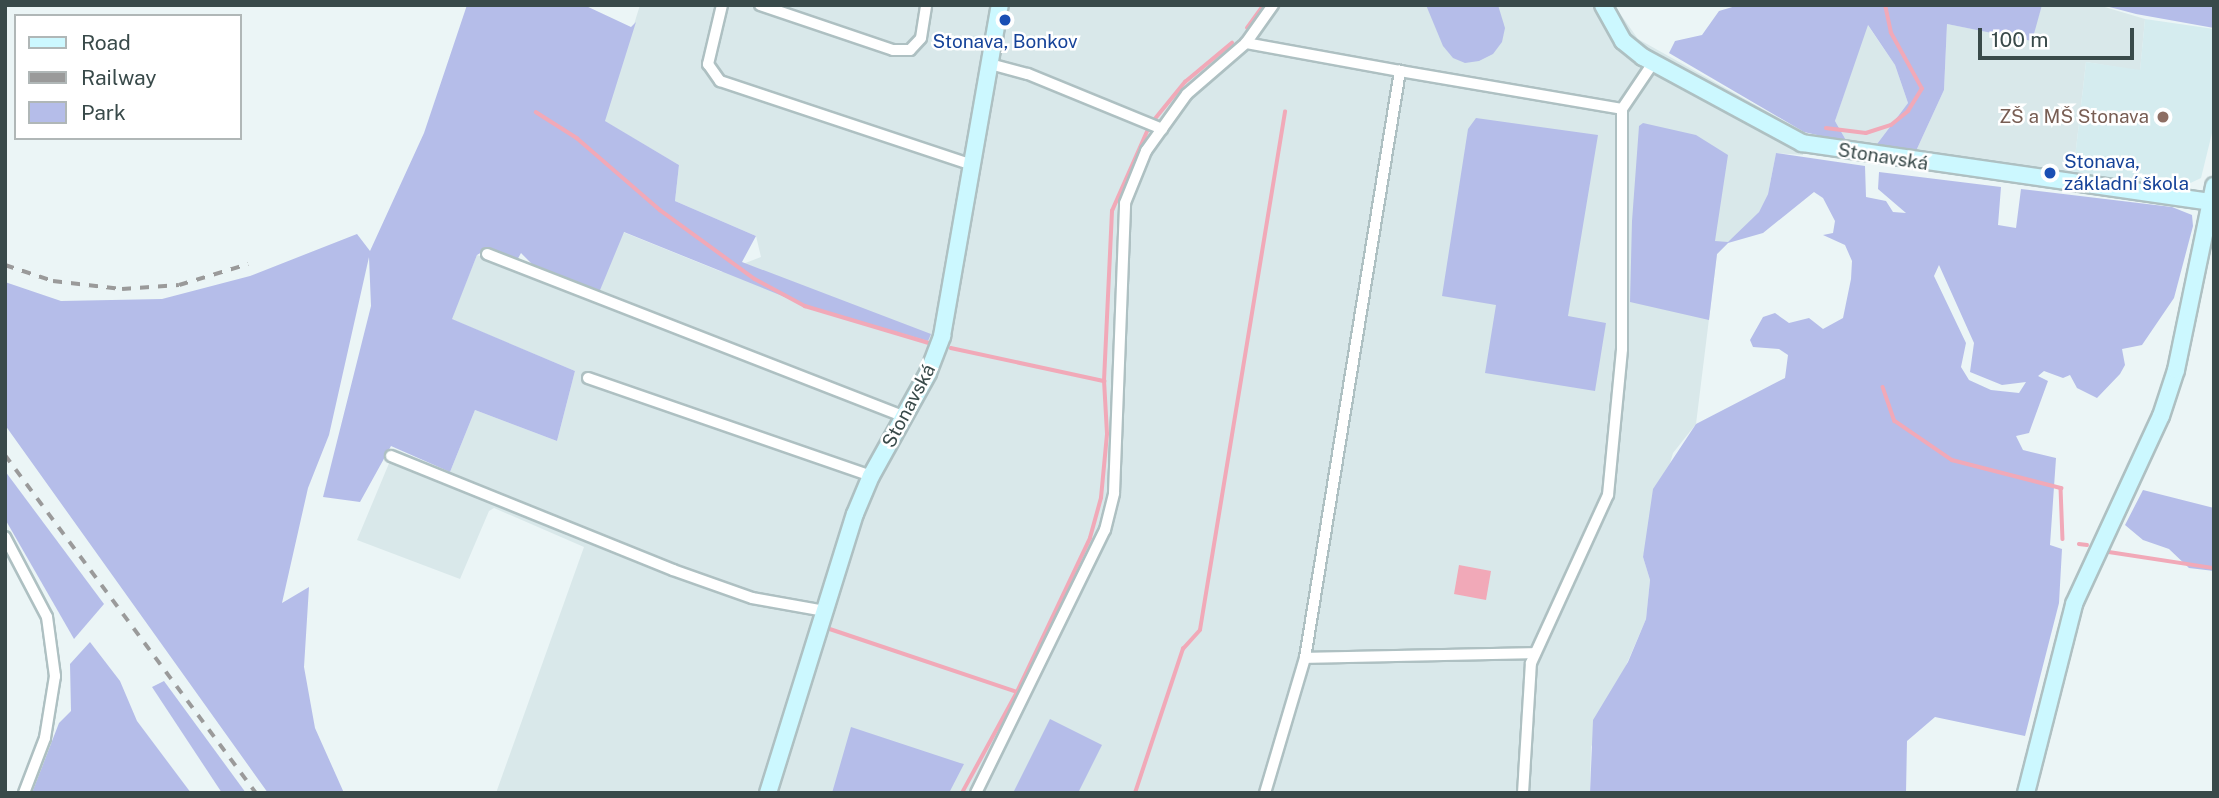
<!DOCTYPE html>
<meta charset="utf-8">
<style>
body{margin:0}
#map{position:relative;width:2219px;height:798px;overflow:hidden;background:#ebf5f6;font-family:"Public Sans",sans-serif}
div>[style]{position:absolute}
.residential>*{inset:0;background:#d9e8ea}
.education>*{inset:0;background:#d5ecef}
.green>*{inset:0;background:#b5bde9}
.water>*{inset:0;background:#f1a9b8}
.stream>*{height:3.5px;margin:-1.75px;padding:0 1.75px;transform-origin:1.75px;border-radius:1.75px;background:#f1a9b8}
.roads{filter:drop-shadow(2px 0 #aec0c2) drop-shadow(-2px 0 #aec0c2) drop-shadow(0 2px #aec0c2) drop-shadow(0 -2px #aec0c2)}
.street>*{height:10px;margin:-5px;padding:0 5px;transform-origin:5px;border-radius:5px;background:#fff}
.secondary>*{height:16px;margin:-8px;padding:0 8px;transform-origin:8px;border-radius:8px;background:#ccf8ff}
.rail>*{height:3.5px;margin-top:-1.75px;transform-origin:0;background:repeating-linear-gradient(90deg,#9a9a9a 0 9px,transparent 0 18px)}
.dots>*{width:19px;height:19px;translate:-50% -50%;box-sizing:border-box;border:4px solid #fff;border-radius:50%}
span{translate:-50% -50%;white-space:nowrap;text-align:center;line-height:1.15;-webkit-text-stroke:5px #fff;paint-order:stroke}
.transit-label{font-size:19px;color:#164399}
.left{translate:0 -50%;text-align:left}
.education-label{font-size:19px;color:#785e54}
.right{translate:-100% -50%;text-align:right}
.street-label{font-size:19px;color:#394a4a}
.frame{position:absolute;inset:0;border:7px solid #394a4a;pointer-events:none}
.legend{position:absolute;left:14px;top:14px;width:228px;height:126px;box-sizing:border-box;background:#fff;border:2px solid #b0b7b7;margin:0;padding:9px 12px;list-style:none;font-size:21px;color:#394a4a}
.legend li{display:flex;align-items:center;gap:14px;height:35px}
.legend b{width:35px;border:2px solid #b0b7b7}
.scale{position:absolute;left:1978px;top:28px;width:156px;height:32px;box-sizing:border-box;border:4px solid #394a4a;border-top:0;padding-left:9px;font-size:21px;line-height:24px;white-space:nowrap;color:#394a4a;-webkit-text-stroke:5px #fff;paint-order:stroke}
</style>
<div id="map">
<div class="residential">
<div style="clip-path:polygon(640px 5px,1614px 5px,1638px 39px,1804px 132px,1803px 155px,1776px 153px,1768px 194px,1759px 212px,1717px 254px,1696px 424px,1673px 453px,1643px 557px,1650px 580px,1646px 619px,1591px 747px,1590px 793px,496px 793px,584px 547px,494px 508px,489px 511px,460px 579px,357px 540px,395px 449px,450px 472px,475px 410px,557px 441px,575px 371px,451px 319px,477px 255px,597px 295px,623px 232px,722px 272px,761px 257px,756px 236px,675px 201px,679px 165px,604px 121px)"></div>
<div style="clip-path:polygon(2042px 5px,2098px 5px,2145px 19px,2140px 71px,2086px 62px,2073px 175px,1916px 151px,1944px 90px,1947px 24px,2031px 40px)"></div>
<div style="clip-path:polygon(1867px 24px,1895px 65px,1908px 103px,1877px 144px,1847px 142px,1835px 121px)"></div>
</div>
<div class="education">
<div style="clip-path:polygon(2145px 19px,2214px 29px,2214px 125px,2201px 178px,2182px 187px,2073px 175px,2086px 62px,2140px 70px)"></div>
</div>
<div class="green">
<div style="clip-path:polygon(467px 5px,584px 5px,631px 27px,636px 22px,605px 121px,679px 165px,675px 201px,756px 236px,742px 262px,931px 334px,928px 341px,807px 306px,624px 232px,598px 295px,537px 269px,521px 253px,516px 262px,487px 249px,477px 255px,452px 319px,575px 371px,557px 441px,475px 410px,450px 472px,391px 446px,360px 502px,323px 497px,371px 306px,369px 257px,329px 435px,308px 488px,282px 603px,309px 587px,304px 667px,315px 728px,344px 793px,268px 793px,5px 425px,5px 282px,61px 301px,162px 299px,250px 276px,357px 234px,370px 251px,424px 133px)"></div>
<div style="clip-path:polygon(1426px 5px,1498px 5px,1505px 28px,1502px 42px,1493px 54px,1479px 61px,1465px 63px,1453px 58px,1443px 46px)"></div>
<div style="clip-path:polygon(1739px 5px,2042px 5px,2032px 41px,1947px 24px,1944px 90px,1916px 151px,1877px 144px,1908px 103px,1895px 65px,1868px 25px,1835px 121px,1847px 142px,1804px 132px,1669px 53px,1675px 41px,1702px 35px,1719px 11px)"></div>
<div style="clip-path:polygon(2102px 5px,2214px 5px,2214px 28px,2136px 14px)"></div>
<div style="clip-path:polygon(1476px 118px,1598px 135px,1568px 316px,1606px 323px,1595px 391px,1485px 373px,1496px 305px,1442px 296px,1468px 129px)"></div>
<div style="clip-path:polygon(evenodd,1643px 123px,1696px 135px,1728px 155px,1715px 241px,1728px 242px,1759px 212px,1768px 194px,1776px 153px,1865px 166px,1866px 197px,1886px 201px,1893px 212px,1906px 213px,1878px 189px,1879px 172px,2001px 187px,1998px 225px,2016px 228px,2021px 189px,2172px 207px,2192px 215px,2193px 226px,2174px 298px,2142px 345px,2122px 349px,2125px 365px,2120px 374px,2097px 398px,2077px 388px,2070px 375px,2063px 378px,2044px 371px,2038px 376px,2048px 381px,2029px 433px,2016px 436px,2023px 450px,2056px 458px,2050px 545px,2062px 549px,2059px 603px,2025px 736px,1935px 717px,1907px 741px,1906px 793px,1590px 793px,1593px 720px,1628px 662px,1646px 619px,1650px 580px,1643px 557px,1653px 489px,1696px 424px,1785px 378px,1788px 355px,1779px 349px,1753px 347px,1750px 340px,1763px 317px,1775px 313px,1789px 323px,1809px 318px,1823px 329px,1843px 318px,1851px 279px,1852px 261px,1845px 245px,1823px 235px,1833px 233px,1835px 221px,1823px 198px,1814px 192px,1763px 233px,1728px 243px,1717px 254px,1709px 320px,1630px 302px,1632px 221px,1639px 126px,1643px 123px,1939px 265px,1974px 343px,1970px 372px,2002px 385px,2026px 382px,2019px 393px,1991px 390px,1969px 380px,1961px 367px,1966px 343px,1934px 276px,1939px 265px)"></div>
<div style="clip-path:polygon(5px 471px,104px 604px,74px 639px,5px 519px)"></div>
<div style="clip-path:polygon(2143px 490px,2214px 508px,2214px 571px,2189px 568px,2169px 549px,2143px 540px,2125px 525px)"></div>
<div style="clip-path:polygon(90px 642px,120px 681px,137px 721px,191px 793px,32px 793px,59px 723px,71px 711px,70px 664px)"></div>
<div style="clip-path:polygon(164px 681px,246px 793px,222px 793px,152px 687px)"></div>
<div style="clip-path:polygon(1050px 719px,1102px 745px,1078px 793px,1013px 793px)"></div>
<div style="clip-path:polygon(851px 727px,960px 763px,964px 764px,949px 793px,832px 793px)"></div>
</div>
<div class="water">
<div style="clip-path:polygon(1459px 565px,1491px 571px,1486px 600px,1454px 594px)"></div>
</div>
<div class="stream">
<div style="left:1247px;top:28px;width:29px;rotate:-54deg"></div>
<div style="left:536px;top:112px;width:49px;rotate:32.4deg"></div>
<div style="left:577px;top:138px;width:110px;rotate:40.9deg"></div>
<div style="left:660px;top:210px;width:117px;rotate:36deg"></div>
<div style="left:755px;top:279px;width:57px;rotate:28.4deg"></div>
<div style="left:805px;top:306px;width:129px;rotate:16.6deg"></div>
<div style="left:1154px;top:120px;width:49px;rotate:-50.8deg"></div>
<div style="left:1185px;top:82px;width:61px;rotate:-39.7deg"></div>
<div style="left:1826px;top:128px;width:40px;rotate:7.1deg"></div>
<div style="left:1866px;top:133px;width:26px;rotate:-18deg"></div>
<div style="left:1891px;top:125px;width:22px;rotate:-39deg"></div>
<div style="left:1908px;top:111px;width:26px;rotate:-58deg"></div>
<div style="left:1922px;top:89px;width:64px;rotate:-119deg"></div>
<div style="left:1891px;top:33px;width:29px;rotate:-102deg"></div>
<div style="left:951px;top:348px;width:157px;rotate:12.2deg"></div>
<div style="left:1883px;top:387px;width:36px;rotate:71deg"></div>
<div style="left:1895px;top:421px;width:69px;rotate:34.4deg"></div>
<div style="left:1952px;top:460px;width:113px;rotate:14.4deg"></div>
<div style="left:2061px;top:488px;width:51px;rotate:87.8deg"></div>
<div style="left:2079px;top:544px;width:8px;rotate:7deg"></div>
<div style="left:2109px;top:552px;width:106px;rotate:8.7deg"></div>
<div style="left:827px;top:628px;width:200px;rotate:18.6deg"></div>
<div style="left:962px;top:793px;width:115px;rotate:-61.4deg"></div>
<div style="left:1017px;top:692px;width:170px;rotate:-64.6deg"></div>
<div style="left:1090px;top:538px;width:41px;rotate:-74.6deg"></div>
<div style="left:1101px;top:498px;width:64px;rotate:-84.6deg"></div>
<div style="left:1107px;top:434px;width:53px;rotate:-93.2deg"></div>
<div style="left:1104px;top:381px;width:170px;rotate:-87.3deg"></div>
<div style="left:1112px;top:211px;width:92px;rotate:-66.2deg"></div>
<div style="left:1135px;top:793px;width:152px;rotate:-71.6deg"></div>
<div style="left:1183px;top:649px;width:25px;rotate:-48deg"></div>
<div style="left:1200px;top:630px;width:525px;rotate:-80.68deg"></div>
</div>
<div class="roads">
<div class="street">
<div style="left:722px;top:5px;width:61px;rotate:103.3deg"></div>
<div style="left:708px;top:64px;width:21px;rotate:55deg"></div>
<div style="left:720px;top:81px;width:266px;rotate:18.4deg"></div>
<div style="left:760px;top:5px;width:140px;rotate:18.7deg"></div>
<div style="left:893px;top:50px;width:17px"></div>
<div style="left:910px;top:50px;width:16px;rotate:-47deg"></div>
<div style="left:921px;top:38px;width:33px;rotate:-81deg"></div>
<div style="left:1246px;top:43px;width:157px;rotate:10.3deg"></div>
<div style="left:990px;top:64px;width:39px;rotate:15deg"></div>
<div style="left:1028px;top:74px;width:145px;rotate:22.3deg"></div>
<div style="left:487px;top:254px;width:448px;rotate:21.3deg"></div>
<div style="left:588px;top:378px;width:299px;rotate:19.1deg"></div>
<div style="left:391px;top:456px;width:304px;rotate:22deg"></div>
<div style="left:673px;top:570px;width:84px;rotate:19.5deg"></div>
<div style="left:752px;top:598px;width:74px;rotate:10.1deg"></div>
<div style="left:5px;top:537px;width:90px;rotate:62.3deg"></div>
<div style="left:47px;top:617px;width:60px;rotate:82.3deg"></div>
<div style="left:55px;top:676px;width:63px;rotate:99.2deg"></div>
<div style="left:45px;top:738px;width:59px;rotate:110.9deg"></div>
<div style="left:1305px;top:658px;width:230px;rotate:-1.2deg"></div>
<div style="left:976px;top:793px;width:293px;rotate:-63.9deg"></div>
<div style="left:1105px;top:530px;width:38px;rotate:-76deg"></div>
<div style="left:1114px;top:493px;width:290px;rotate:-87.8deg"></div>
<div style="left:1125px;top:203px;width:56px;rotate:-68deg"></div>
<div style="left:1146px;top:151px;width:70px;rotate:-54.3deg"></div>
<div style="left:1187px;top:94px;width:78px;rotate:-40.8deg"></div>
<div style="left:1246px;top:43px;width:47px;rotate:-54.6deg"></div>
<div style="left:1265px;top:793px;width:141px;rotate:-73.5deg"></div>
<div style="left:1305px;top:658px;width:595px;rotate:-80.81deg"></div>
<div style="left:1400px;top:71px;width:225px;rotate:9.7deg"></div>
<div style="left:1622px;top:109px;width:55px;rotate:-56deg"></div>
<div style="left:1523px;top:793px;width:130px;rotate:-86.5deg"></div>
<div style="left:1531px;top:663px;width:185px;rotate:-65.4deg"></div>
<div style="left:1608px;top:495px;width:147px;rotate:-84.5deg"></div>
<div style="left:1622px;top:349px;width:240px;rotate:-90deg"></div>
</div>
<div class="secondary">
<div style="left:1603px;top:5px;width:41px;rotate:60.9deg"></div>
<div style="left:1623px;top:41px;width:26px;rotate:39deg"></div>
<div style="left:1643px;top:57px;width:181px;rotate:28.4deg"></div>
<div style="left:1802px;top:143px;width:413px;rotate:8.2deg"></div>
<div style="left:768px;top:793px;width:292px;rotate:-72.7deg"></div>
<div style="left:855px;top:514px;width:41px;rotate:-67.2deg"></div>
<div style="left:871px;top:476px;width:118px;rotate:-61deg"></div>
<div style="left:928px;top:373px;width:40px;rotate:-69deg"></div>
<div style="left:942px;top:336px;width:336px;rotate:-80.1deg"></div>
<div style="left:2026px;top:793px;width:195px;rotate:-75.7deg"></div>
<div style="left:2074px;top:604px;width:207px;rotate:-65.2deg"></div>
<div style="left:2161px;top:416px;width:48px;rotate:-71.9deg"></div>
<div style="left:2176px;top:370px;width:188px;rotate:-78.3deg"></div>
</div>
</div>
<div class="rail">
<div style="left:5px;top:265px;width:51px;rotate:18.4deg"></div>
<div style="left:53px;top:281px;width:69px;rotate:6.6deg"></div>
<div style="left:122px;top:289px;width:57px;rotate:-4deg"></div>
<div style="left:179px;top:285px;width:72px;rotate:-16.9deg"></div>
<div style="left:5px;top:455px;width:421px;rotate:53.4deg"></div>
</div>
<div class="dots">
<div style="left:1005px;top:20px;background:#1a4fb4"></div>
<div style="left:2163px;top:117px;background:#8d6e63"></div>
<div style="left:2050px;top:173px;background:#1a4fb4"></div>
</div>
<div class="transit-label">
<span style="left:1005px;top:42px">Stonava, Bonkov</span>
<span class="left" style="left:2064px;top:173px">Stonava,<br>základní škola</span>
</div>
<div class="education-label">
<span class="right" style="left:2149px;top:117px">ZŠ a MŠ Stonava</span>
</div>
<div class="street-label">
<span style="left:1883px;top:157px;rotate:9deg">Stonavská</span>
<span style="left:909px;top:406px;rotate:-62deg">Stonavská</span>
</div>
<div class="frame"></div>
<ul class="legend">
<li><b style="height:9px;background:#ccf8ff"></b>Road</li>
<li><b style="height:9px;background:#9a9a9a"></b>Railway</li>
<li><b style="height:19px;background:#b5bde9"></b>Park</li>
</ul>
<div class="scale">100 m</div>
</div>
